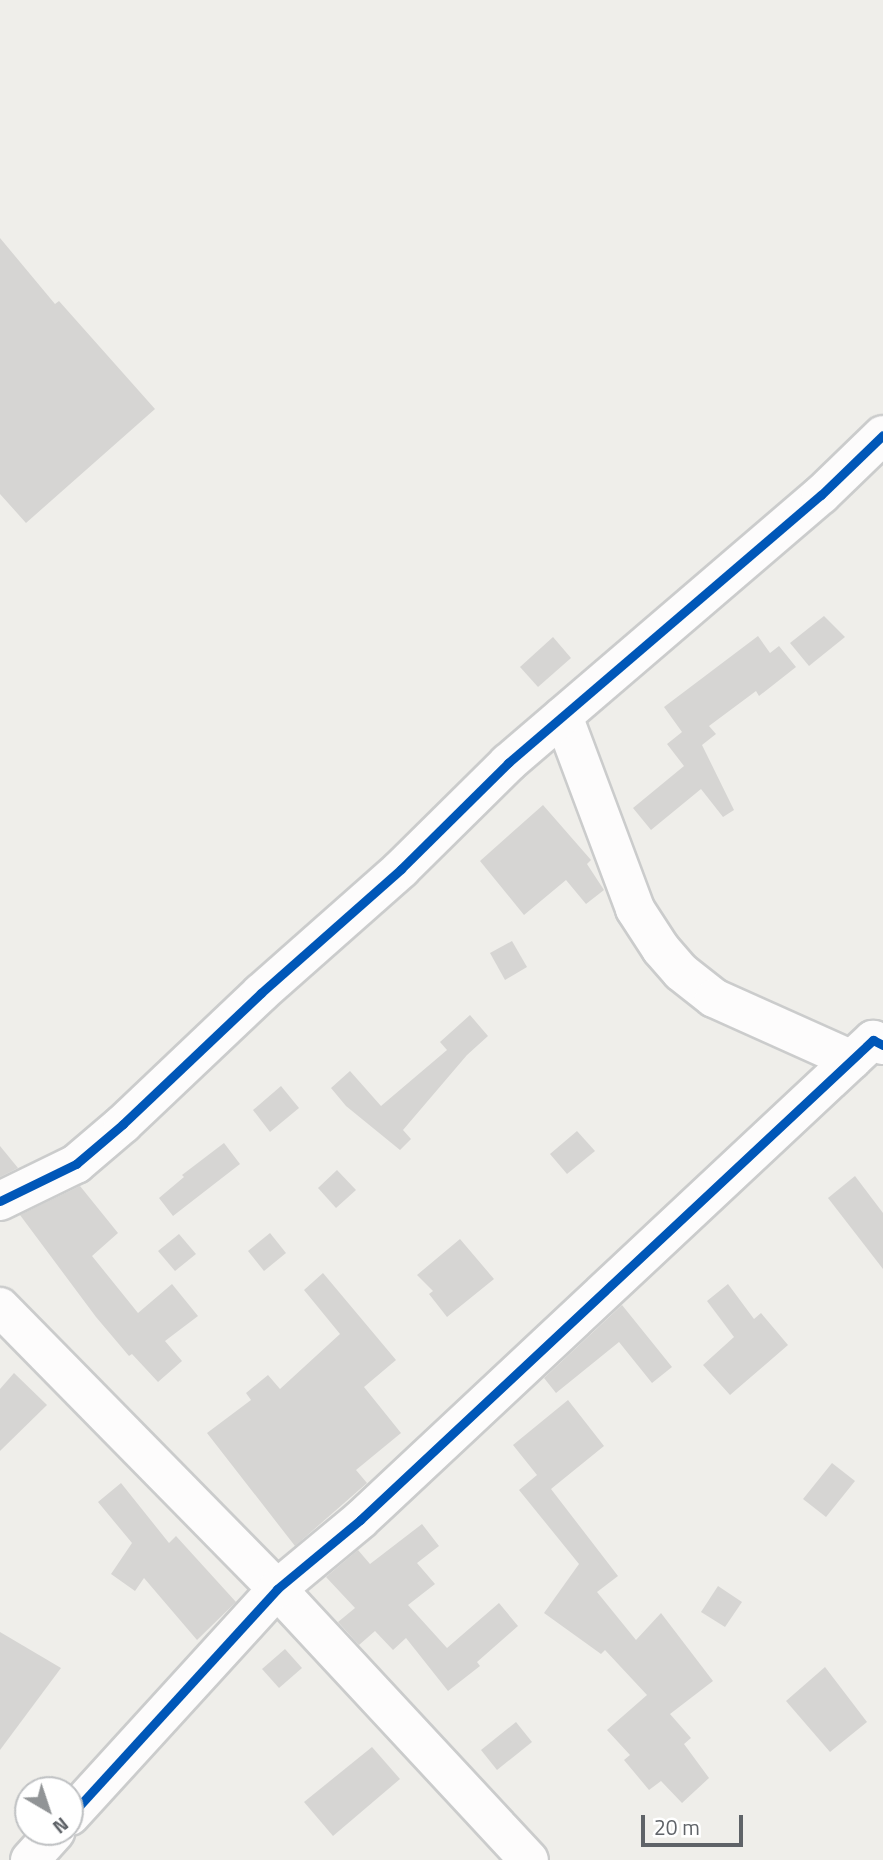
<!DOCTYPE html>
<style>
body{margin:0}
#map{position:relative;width:883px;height:1860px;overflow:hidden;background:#efeeea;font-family:"Titillium Web",sans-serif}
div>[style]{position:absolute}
.building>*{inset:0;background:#d6d5d3}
.roads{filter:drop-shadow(2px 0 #cbcccc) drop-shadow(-2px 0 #cbcccc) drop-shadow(0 2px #cbcccc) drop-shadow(0 -2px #cbcccc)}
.street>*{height:38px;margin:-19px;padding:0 19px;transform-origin:19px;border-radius:19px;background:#fdfcfc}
.cycleway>*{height:9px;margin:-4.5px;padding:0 4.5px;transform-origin:4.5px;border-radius:4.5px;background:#0057b8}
span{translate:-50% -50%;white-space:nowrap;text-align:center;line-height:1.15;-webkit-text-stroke:6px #fff;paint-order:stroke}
.north{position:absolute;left:14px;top:1776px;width:70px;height:70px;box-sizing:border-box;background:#fff;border:2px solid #bfc1c3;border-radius:50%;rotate:141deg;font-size:19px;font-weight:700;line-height:28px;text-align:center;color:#5f6368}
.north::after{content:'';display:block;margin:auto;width:24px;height:32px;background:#919496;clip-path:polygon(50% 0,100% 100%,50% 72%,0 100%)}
.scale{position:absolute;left:641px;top:1815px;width:102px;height:32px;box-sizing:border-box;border:4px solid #5f6368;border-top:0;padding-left:9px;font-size:21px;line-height:24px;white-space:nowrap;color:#5f6368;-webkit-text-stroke:5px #fff;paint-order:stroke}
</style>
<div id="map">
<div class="building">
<div style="clip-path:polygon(0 238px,55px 304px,59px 301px,155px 409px,26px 523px,0 494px)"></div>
<div style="clip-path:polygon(824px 616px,845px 637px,809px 666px,790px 643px)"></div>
<div style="clip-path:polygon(758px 636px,770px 653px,779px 646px,796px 667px,759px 696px,756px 691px,709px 726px,716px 734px,702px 745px,734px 810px,723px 817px,701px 789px,651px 830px,633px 808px,684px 766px,667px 744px,682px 732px,664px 707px)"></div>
<div style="clip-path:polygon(553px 637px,571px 658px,538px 687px,520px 667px)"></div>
<div style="clip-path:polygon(543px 805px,591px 860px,587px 864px,604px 890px,586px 904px,566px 880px,524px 915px,480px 861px)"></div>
<div style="clip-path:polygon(512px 941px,527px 967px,505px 980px,490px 953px)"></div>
<div style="clip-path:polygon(470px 1015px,488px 1036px,467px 1055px,403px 1130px,411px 1139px,400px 1150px,346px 1106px,331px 1088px,350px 1071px,381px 1106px,447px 1050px,440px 1042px)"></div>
<div style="clip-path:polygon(281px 1086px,299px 1108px,270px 1132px,253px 1110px)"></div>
<div style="clip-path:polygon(577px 1131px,595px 1151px,567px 1174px,550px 1154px)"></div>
<div style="clip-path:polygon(224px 1143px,240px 1164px,173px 1216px,159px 1198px,184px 1177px,182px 1175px)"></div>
<div style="clip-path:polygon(0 1146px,18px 1168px,0 1177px)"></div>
<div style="clip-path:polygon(337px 1170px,356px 1190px,336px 1208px,318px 1188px)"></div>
<div style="clip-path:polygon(855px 1176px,883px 1213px,883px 1269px,828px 1198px)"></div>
<div style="clip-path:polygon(80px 1186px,118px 1233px,92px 1256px,138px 1313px,172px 1284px,198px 1316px,165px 1341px,182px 1361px,158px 1382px,132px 1354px,129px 1356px,96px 1317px,20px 1215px)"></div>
<div style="clip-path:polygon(270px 1233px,286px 1253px,264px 1271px,248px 1251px)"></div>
<div style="clip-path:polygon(179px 1234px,196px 1254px,175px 1271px,158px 1251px)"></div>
<div style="clip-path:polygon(460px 1239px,494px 1279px,447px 1317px,429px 1294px,433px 1291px,417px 1275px)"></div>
<div style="clip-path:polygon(323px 1273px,396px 1360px,364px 1387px,401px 1433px,356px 1470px,367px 1483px,295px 1546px,207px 1433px,251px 1400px,246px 1393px,268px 1375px,280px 1389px,340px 1334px,304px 1290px)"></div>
<div style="clip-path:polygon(728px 1284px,754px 1319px,761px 1313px,788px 1345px,730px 1395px,703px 1365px,734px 1337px,707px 1301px)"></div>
<div style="clip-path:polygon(622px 1305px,672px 1367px,652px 1383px,619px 1342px,556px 1393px,544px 1378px)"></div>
<div style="clip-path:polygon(14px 1373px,47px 1405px,0 1451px,0 1389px)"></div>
<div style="clip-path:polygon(568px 1400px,604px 1446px,551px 1489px,618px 1576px,597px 1592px,636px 1640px,661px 1613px,713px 1681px,670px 1714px,691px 1738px,684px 1744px,709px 1778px,682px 1803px,661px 1781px,649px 1790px,624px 1760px,630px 1755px,607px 1730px,647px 1695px,605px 1650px,601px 1654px,544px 1613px,579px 1564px,519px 1490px,537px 1475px,513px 1445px)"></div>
<div style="clip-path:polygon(832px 1463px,855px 1481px,826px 1517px,803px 1499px)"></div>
<div style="clip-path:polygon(121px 1483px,169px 1543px,176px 1536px,236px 1602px,197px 1640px,144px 1578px,135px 1591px,111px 1574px,132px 1543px,98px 1502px)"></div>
<div style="clip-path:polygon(422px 1524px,439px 1546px,417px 1563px,435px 1584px,408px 1605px,447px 1648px,499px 1603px,518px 1626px,477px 1662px,480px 1666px,448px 1691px,406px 1638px,393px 1650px,375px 1631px,359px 1645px,338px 1622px,355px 1608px,326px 1577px,358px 1550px,370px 1564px)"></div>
<div style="clip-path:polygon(718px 1586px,742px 1602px,725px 1627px,701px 1612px)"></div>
<div style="clip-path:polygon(0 1632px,61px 1668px,0 1750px)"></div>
<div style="clip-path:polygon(285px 1649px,302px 1668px,279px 1688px,262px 1669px)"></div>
<div style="clip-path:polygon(825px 1667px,867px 1722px,830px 1752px,786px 1701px)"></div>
<div style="clip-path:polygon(516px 1722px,532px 1742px,497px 1770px,481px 1750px)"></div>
<div style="clip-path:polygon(372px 1747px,400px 1779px,333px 1836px,304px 1802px)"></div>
</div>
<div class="roads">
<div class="street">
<div style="left:563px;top:716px;width:206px;rotate:69.5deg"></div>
<div style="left:635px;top:909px;width:48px;rotate:57deg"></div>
<div style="left:661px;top:949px;width:30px;rotate:49deg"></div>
<div style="left:681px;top:972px;width:42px;rotate:38.2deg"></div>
<div style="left:714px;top:998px;width:151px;rotate:24.2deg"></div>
<div style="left:0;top:1201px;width:85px;rotate:-26deg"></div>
<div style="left:76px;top:1164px;width:62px;rotate:-40.4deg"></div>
<div style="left:123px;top:1124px;width:190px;rotate:-43.5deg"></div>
<div style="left:261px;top:993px;width:187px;rotate:-41.5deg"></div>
<div style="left:401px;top:869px;width:151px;rotate:-44.7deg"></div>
<div style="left:508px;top:763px;width:412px;rotate:-40.6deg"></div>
<div style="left:821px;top:495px;width:86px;rotate:-44.1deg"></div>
<div style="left:0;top:1307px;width:395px;rotate:45.5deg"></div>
<div style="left:277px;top:1589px;width:370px;rotate:47.1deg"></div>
<div style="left:70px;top:1816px;width:307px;rotate:-47.6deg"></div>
<div style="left:277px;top:1589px;width:108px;rotate:-39.7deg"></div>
<div style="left:360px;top:1520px;width:703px;rotate:-43.1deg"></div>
<div style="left:873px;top:1040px;width:11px;rotate:27deg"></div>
<div style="left:30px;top:1860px;width:38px;rotate:-48deg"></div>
</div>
</div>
<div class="cycleway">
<div style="left:0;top:1201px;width:85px;rotate:-26deg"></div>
<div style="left:76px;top:1164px;width:62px;rotate:-40.4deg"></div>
<div style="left:123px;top:1124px;width:190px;rotate:-43.5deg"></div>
<div style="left:261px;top:993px;width:187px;rotate:-41.5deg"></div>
<div style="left:401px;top:869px;width:151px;rotate:-44.7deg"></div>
<div style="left:508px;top:763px;width:412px;rotate:-40.6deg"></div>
<div style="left:821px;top:495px;width:86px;rotate:-44.1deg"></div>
<div style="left:70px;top:1816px;width:307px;rotate:-47.6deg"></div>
<div style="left:277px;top:1589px;width:108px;rotate:-39.7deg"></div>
<div style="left:360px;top:1520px;width:703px;rotate:-43.1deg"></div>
<div style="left:873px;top:1040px;width:11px;rotate:27deg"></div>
</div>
<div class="north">N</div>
<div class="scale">20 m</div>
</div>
